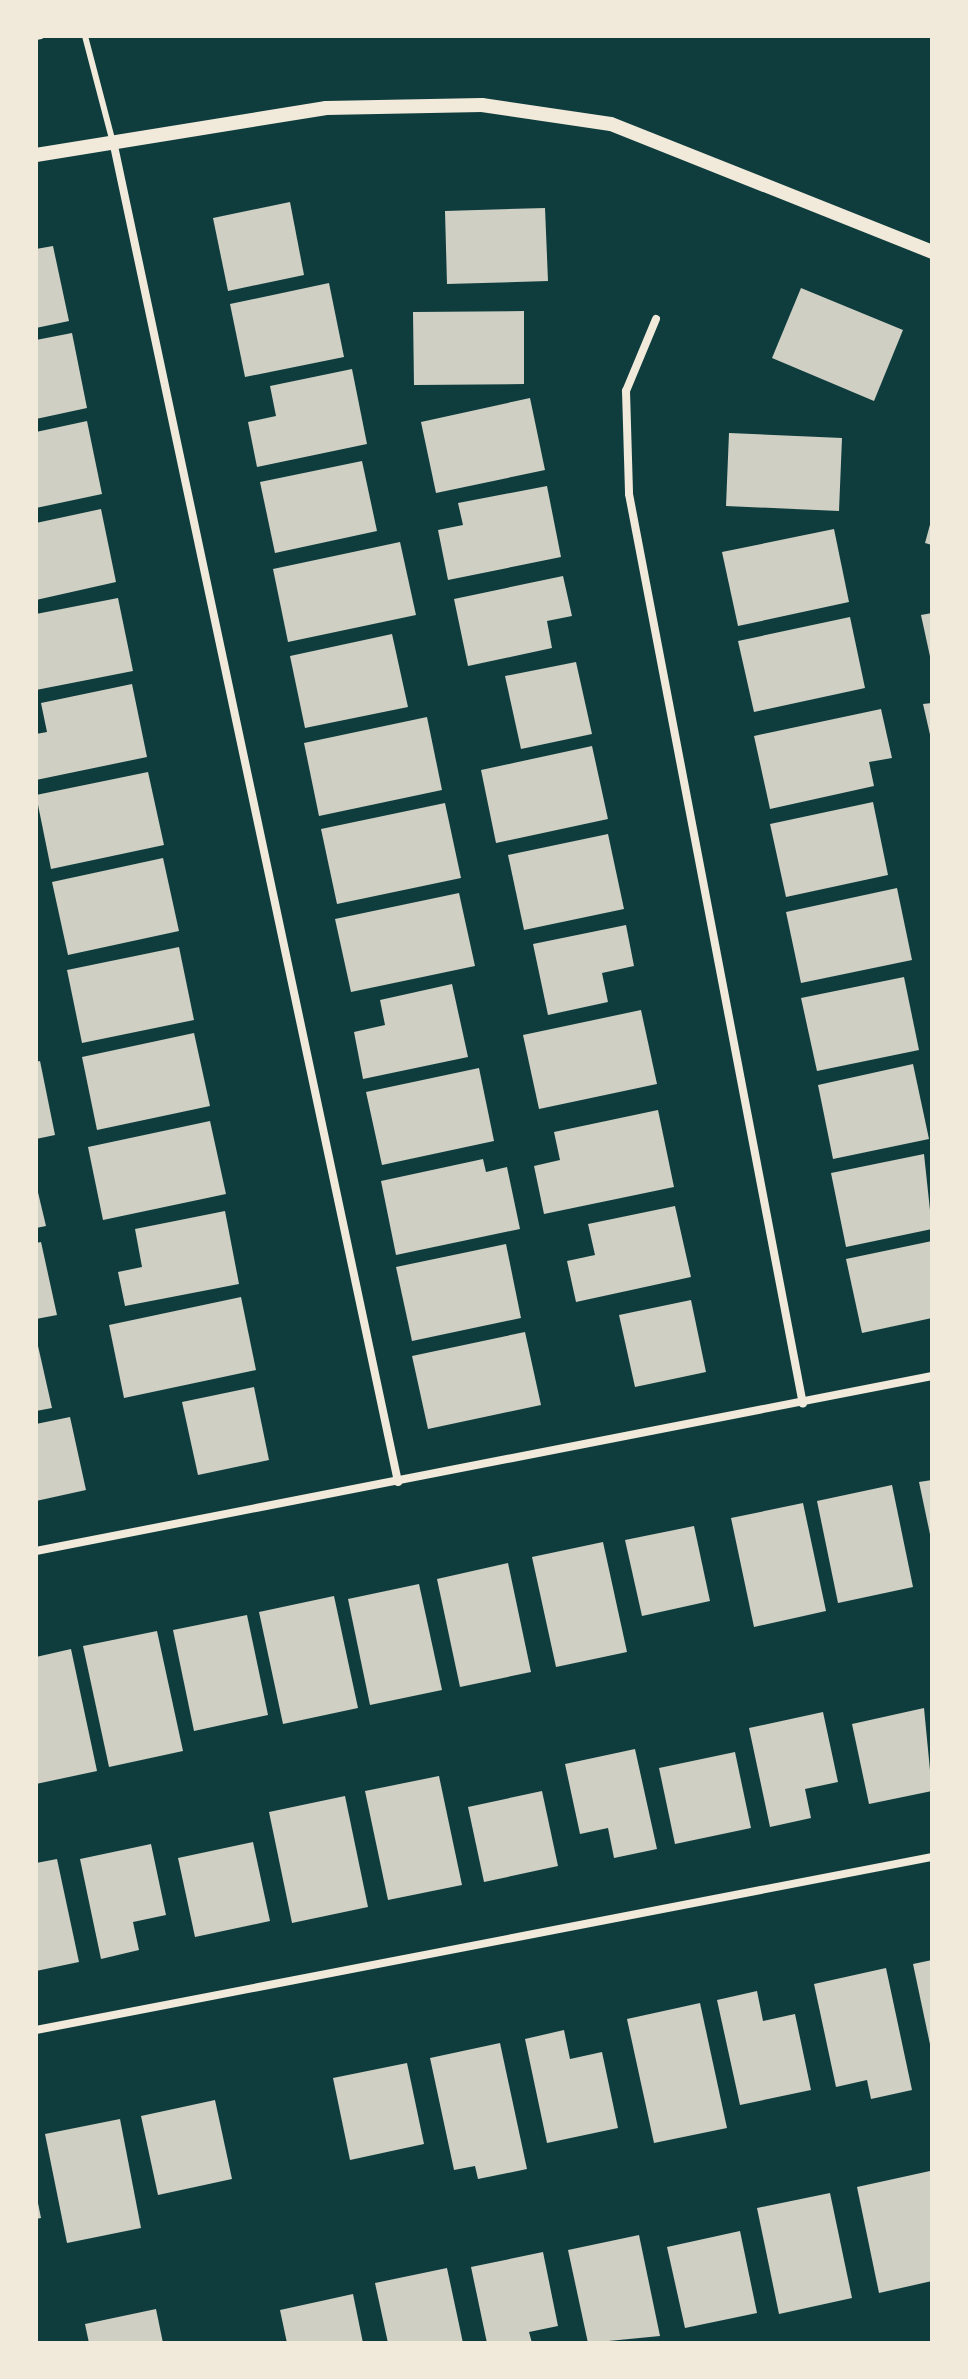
<!DOCTYPE html>
<style>
body{margin:0}
#map{position:relative;width:968px;height:2379px;overflow:hidden;background:#0f3d3e;font-family:Arial,sans-serif}
div>[style]{position:absolute}
.building>*{inset:0;background:#cfcfc3}
.service>*{height:6px;margin:-3px;padding:0 3px;transform-origin:3px;border-radius:3px;background:#f1e9da}
.minor>*{height:8px;margin:-4px;padding:0 4px;transform-origin:4px;border-radius:4px;background:#f1e9da}
.tertiary>*{height:14px;margin:-7px;padding:0 7px;transform-origin:7px;border-radius:7px;background:#f1e9da}
span{translate:-50% -50%;white-space:nowrap;text-align:center;line-height:1.15;-webkit-text-stroke:7px #f1e9da;paint-order:stroke}
.frame{position:absolute;inset:0;border:38px solid #f1e9da;pointer-events:none}
</style>
<div id="map">
<div class="building">
<div style="clip-path:polygon(290px 202px,304px 275px,228px 291px,213px 218px)"></div>
<div style="clip-path:polygon(545px 208px,548px 281px,447px 284px,445px 211px)"></div>
<div style="clip-path:polygon(53px 246px,69px 321px,36px 328px,36px 249px)"></div>
<div style="clip-path:polygon(329px 283px,344px 357px,245px 377px,230px 304px)"></div>
<div style="clip-path:polygon(801px 288px,903px 330px,874px 401px,772px 358px)"></div>
<div style="clip-path:polygon(524px 311px,524px 384px,414px 385px,413px 312px)"></div>
<div style="clip-path:polygon(72px 333px,87px 408px,36px 419px,36px 340px)"></div>
<div style="clip-path:polygon(352px 369px,367px 444px,257px 467px,248px 422px,276px 416px,270px 386px)"></div>
<div style="clip-path:polygon(530px 398px,545px 470px,436px 493px,421px 422px)"></div>
<div style="clip-path:polygon(87px 421px,102px 494px,36px 508px,36px 432px)"></div>
<div style="clip-path:polygon(729px 433px,842px 438px,839px 511px,726px 506px)"></div>
<div style="clip-path:polygon(362px 461px,377px 531px,275px 553px,260px 482px)"></div>
<div style="clip-path:polygon(547px 486px,561px 557px,448px 580px,438px 530px,463px 525px,458px 503px)"></div>
<div style="clip-path:polygon(101px 509px,116px 582px,36px 600px,36px 523px)"></div>
<div style="clip-path:polygon(931px 521px,932px 521px,932px 545px,925px 543px)"></div>
<div style="clip-path:polygon(834px 529px,849px 602px,738px 626px,722px 552px)"></div>
<div style="clip-path:polygon(400px 542px,416px 615px,288px 642px,273px 569px)"></div>
<div style="clip-path:polygon(563px 576px,572px 616px,547px 621px,552px 648px,468px 666px,454px 599px)"></div>
<div style="clip-path:polygon(118px 598px,133px 671px,36px 690px,36px 614px)"></div>
<div style="clip-path:polygon(932px 613px,932px 661px,931px 661px,921px 615px)"></div>
<div style="clip-path:polygon(850px 617px,865px 688px,754px 712px,738px 641px)"></div>
<div style="clip-path:polygon(392px 634px,408px 707px,305px 728px,290px 656px)"></div>
<div style="clip-path:polygon(576px 662px,592px 734px,521px 749px,505px 676px)"></div>
<div style="clip-path:polygon(132px 684px,147px 757px,36px 780px,36px 734px,47px 732px,41px 703px)"></div>
<div style="clip-path:polygon(932px 703px,932px 739px,931px 739px,923px 704px)"></div>
<div style="clip-path:polygon(881px 709px,892px 758px,869px 762px,874px 786px,770px 809px,754px 736px)"></div>
<div style="clip-path:polygon(427px 717px,442px 790px,319px 816px,304px 743px)"></div>
<div style="clip-path:polygon(592px 746px,608px 819px,496px 843px,481px 770px)"></div>
<div style="clip-path:polygon(148px 772px,164px 845px,51px 869px,36px 795px)"></div>
<div style="clip-path:polygon(873px 802px,888px 875px,786px 897px,770px 824px)"></div>
<div style="clip-path:polygon(445px 803px,461px 878px,337px 904px,321px 829px)"></div>
<div style="clip-path:polygon(608px 834px,624px 909px,524px 930px,508px 855px)"></div>
<div style="clip-path:polygon(163px 858px,179px 931px,68px 955px,52px 882px)"></div>
<div style="clip-path:polygon(897px 888px,912px 960px,801px 983px,786px 912px)"></div>
<div style="clip-path:polygon(459px 893px,475px 966px,351px 992px,335px 919px)"></div>
<div style="clip-path:polygon(626px 925px,634px 966px,602px 973px,608px 1002px,548px 1015px,533px 944px)"></div>
<div style="clip-path:polygon(179px 947px,194px 1020px,82px 1043px,67px 970px)"></div>
<div style="clip-path:polygon(904px 977px,919px 1050px,817px 1071px,801px 998px)"></div>
<div style="clip-path:polygon(452px 984px,468px 1057px,363px 1079px,354px 1032px,385px 1025px,380px 1000px)"></div>
<div style="clip-path:polygon(641px 1010px,657px 1084px,539px 1109px,523px 1035px)"></div>
<div style="clip-path:polygon(194px 1033px,210px 1106px,97px 1130px,82px 1057px)"></div>
<div style="clip-path:polygon(40px 1061px,55px 1135px,36px 1139px,36px 1062px)"></div>
<div style="clip-path:polygon(913px 1064px,929px 1139px,833px 1159px,818px 1085px)"></div>
<div style="clip-path:polygon(479px 1068px,494px 1141px,382px 1165px,366px 1092px)"></div>
<div style="clip-path:polygon(658px 1110px,674px 1187px,544px 1214px,534px 1166px,560px 1160px,554px 1132px)"></div>
<div style="clip-path:polygon(210px 1121px,226px 1194px,103px 1220px,88px 1147px)"></div>
<div style="clip-path:polygon(924px 1154px,932px 1229px,846px 1247px,831px 1173px)"></div>
<div style="clip-path:polygon(483px 1159px,486px 1172px,507px 1167px,520px 1229px,396px 1255px,381px 1181px)"></div>
<div style="clip-path:polygon(36px 1184px,46px 1226px,36px 1228px)"></div>
<div style="clip-path:polygon(675px 1206px,691px 1277px,576px 1302px,567px 1261px,595px 1255px,588px 1224px)"></div>
<div style="clip-path:polygon(225px 1211px,239px 1284px,125px 1306px,118px 1272px,142px 1267px,135px 1229px)"></div>
<div style="clip-path:polygon(932px 1241px,932px 1318px,862px 1333px,846px 1259px)"></div>
<div style="clip-path:polygon(41px 1242px,57px 1315px,36px 1319px,36px 1243px)"></div>
<div style="clip-path:polygon(506px 1244px,521px 1318px,412px 1341px,396px 1267px)"></div>
<div style="clip-path:polygon(241px 1297px,256px 1370px,124px 1398px,109px 1325px)"></div>
<div style="clip-path:polygon(691px 1300px,706px 1372px,635px 1387px,619px 1315px)"></div>
<div style="clip-path:polygon(525px 1332px,541px 1405px,428px 1429px,412px 1356px)"></div>
<div style="clip-path:polygon(36px 1337px,52px 1408px,36px 1411px)"></div>
<div style="clip-path:polygon(254px 1387px,269px 1460px,198px 1475px,182px 1402px)"></div>
<div style="clip-path:polygon(70px 1417px,86px 1490px,36px 1501px,36px 1424px)"></div>
<div style="clip-path:polygon(932px 1480px,932px 1538px,931px 1539px,919px 1482px)"></div>
<div style="clip-path:polygon(892px 1485px,913px 1587px,838px 1603px,817px 1501px)"></div>
<div style="clip-path:polygon(803px 1503px,826px 1611px,754px 1627px,731px 1518px)"></div>
<div style="clip-path:polygon(694px 1526px,710px 1601px,642px 1616px,625px 1540px)"></div>
<div style="clip-path:polygon(603px 1542px,627px 1652px,556px 1667px,532px 1557px)"></div>
<div style="clip-path:polygon(508px 1563px,531px 1672px,460px 1687px,437px 1579px)"></div>
<div style="clip-path:polygon(419px 1584px,442px 1690px,370px 1705px,348px 1599px)"></div>
<div style="clip-path:polygon(334px 1596px,358px 1708px,283px 1724px,259px 1612px)"></div>
<div style="clip-path:polygon(247px 1615px,268px 1715px,194px 1731px,173px 1630px)"></div>
<div style="clip-path:polygon(157px 1631px,183px 1751px,109px 1767px,83px 1646px)"></div>
<div style="clip-path:polygon(71px 1649px,97px 1771px,36px 1784px,36px 1657px)"></div>
<div style="clip-path:polygon(924px 1708px,932px 1791px,869px 1804px,852px 1724px)"></div>
<div style="clip-path:polygon(823px 1712px,838px 1782px,805px 1789px,811px 1818px,770px 1827px,749px 1728px)"></div>
<div style="clip-path:polygon(635px 1749px,657px 1849px,614px 1858px,608px 1828px,580px 1834px,565px 1764px)"></div>
<div style="clip-path:polygon(735px 1752px,751px 1828px,675px 1844px,659px 1768px)"></div>
<div style="clip-path:polygon(439px 1776px,462px 1885px,388px 1900px,365px 1791px)"></div>
<div style="clip-path:polygon(542px 1791px,558px 1866px,484px 1882px,468px 1807px)"></div>
<div style="clip-path:polygon(345px 1796px,368px 1907px,292px 1923px,269px 1812px)"></div>
<div style="clip-path:polygon(253px 1842px,270px 1921px,195px 1937px,178px 1858px)"></div>
<div style="clip-path:polygon(151px 1844px,166px 1915px,133px 1922px,139px 1950px,101px 1959px,80px 1859px)"></div>
<div style="clip-path:polygon(57px 1859px,79px 1962px,36px 1971px,36px 1863px)"></div>
<div style="clip-path:polygon(932px 1960px,932px 2049px,931px 2049px,913px 1964px)"></div>
<div style="clip-path:polygon(886px 1968px,912px 2090px,871px 2099px,867px 2080px,836px 2087px,814px 1984px)"></div>
<div style="clip-path:polygon(757px 1991px,763px 2021px,795px 2014px,811px 2090px,740px 2105px,717px 2000px)"></div>
<div style="clip-path:polygon(700px 2003px,727px 2128px,654px 2143px,627px 2019px)"></div>
<div style="clip-path:polygon(564px 2030px,570px 2059px,602px 2052px,618px 2128px,547px 2143px,525px 2039px)"></div>
<div style="clip-path:polygon(500px 2043px,527px 2169px,478px 2179px,475px 2166px,454px 2170px,430px 2058px)"></div>
<div style="clip-path:polygon(407px 2063px,424px 2144px,350px 2160px,333px 2078px)"></div>
<div style="clip-path:polygon(215px 2100px,232px 2179px,158px 2195px,141px 2116px)"></div>
<div style="clip-path:polygon(120px 2119px,141px 2228px,67px 2243px,45px 2134px)"></div>
<div style="clip-path:polygon(930px 2171px,932px 2281px,879px 2293px,857px 2187px)"></div>
<div style="clip-path:polygon(830px 2193px,852px 2298px,779px 2314px,757px 2208px)"></div>
<div style="clip-path:polygon(37px 2198px,41px 2218px,36px 2219px,36px 2199px)"></div>
<div style="clip-path:polygon(740px 2231px,757px 2313px,685px 2328px,667px 2247px)"></div>
<div style="clip-path:polygon(639px 2235px,660px 2336px,588px 2343px,568px 2250px)"></div>
<div style="clip-path:polygon(543px 2252px,558px 2326px,529px 2332px,532px 2343px,487px 2343px,471px 2267px)"></div>
<div style="clip-path:polygon(447px 2268px,463px 2343px,388px 2343px,375px 2283px)"></div>
<div style="clip-path:polygon(353px 2294px,363px 2343px,287px 2343px,280px 2310px)"></div>
<div style="clip-path:polygon(156px 2309px,163px 2343px,89px 2343px,85px 2324px)"></div>
</div>
<div class="service">
<div style="left:85px;top:36px;width:106px;rotate:75.3deg"></div>
<div style="left:36px;top:37px;width:5px;rotate:-11deg"></div>
</div>
<div class="minor">
<div style="left:113px;top:141px;width:1371px;rotate:78deg"></div>
<div style="left:656px;top:319px;width:78px;rotate:112.6deg"></div>
<div style="left:626px;top:391px;width:103px;rotate:88.3deg"></div>
<div style="left:629px;top:494px;width:926px;rotate:79.18deg"></div>
<div style="left:36px;top:1551px;width:913px;rotate:-11.05deg"></div>
<div style="left:36px;top:2030px;width:913px;rotate:-10.93deg"></div>
</div>
<div class="tertiary">
<div style="left:36px;top:155px;width:294px;rotate:-9.2deg"></div>
<div style="left:326px;top:108px;width:156px;rotate:-1.1deg"></div>
<div style="left:482px;top:105px;width:130px;rotate:8.4deg"></div>
<div style="left:611px;top:124px;width:346px;rotate:21.7deg"></div>
</div>
<div class="frame"></div>
</div>
